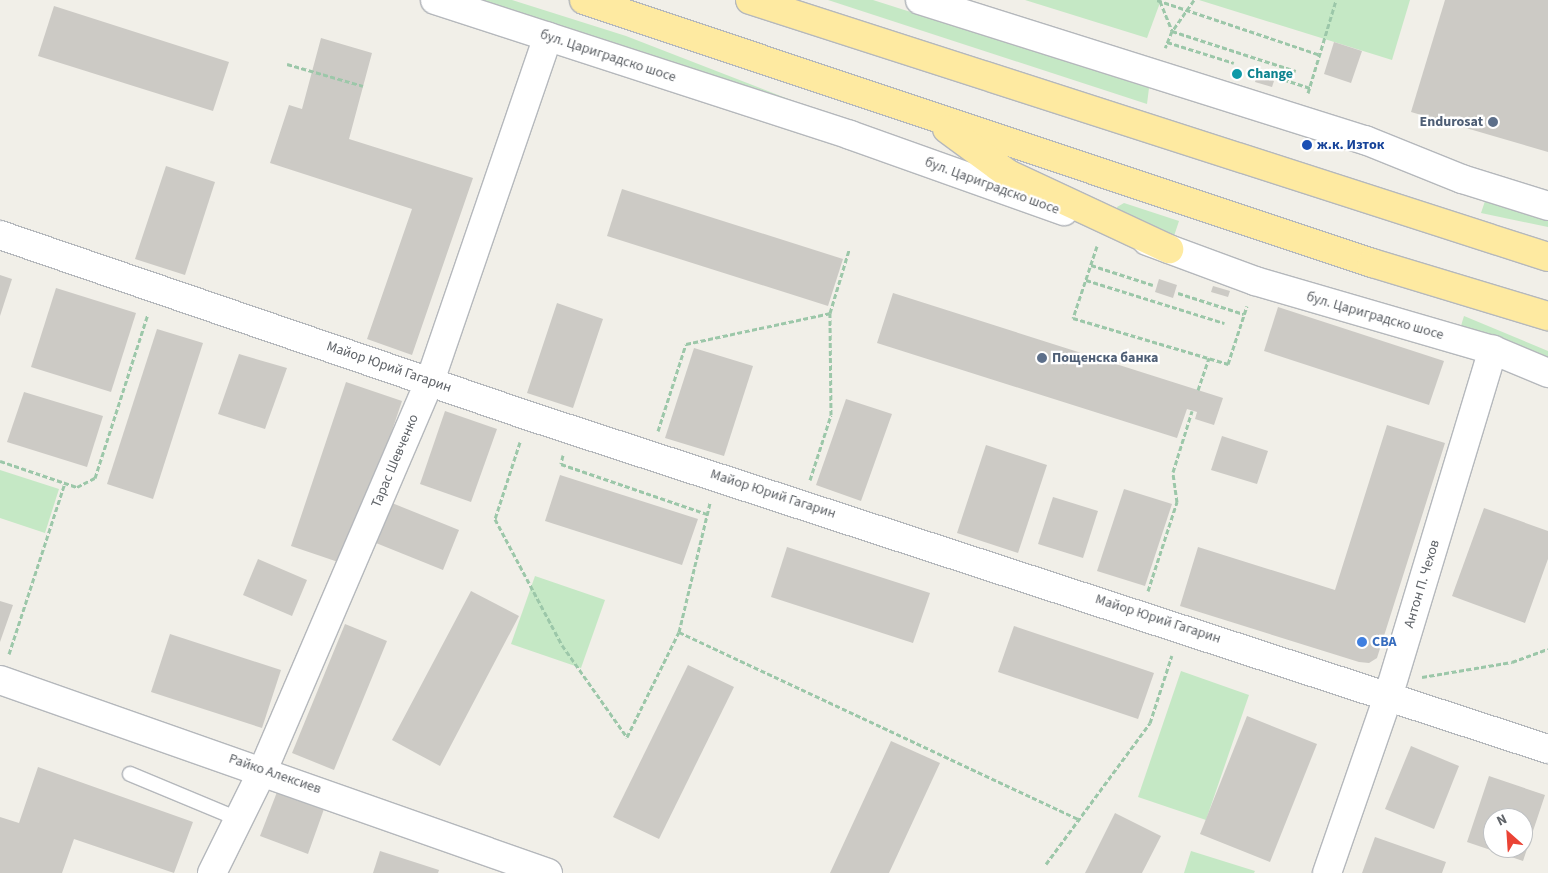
<!DOCTYPE html>
<meta charset="utf-8">
<style>
body{margin:0}
#map{position:relative;width:1548px;height:873px;overflow:hidden;background:#f1efe8;font-family:"Source Sans 3",sans-serif}
div>[style]{position:absolute}
.green>*{inset:0;background:#c5e8c5}
.building>*{inset:0;background:#cccac5}
.path>*{height:3px;margin-top:-1.5px;transform-origin:0;background:repeating-linear-gradient(90deg,#9cc7a9 0 5px,transparent 0 7.5px)}
.roads{filter:drop-shadow(1px 0 #b5b8bc) drop-shadow(-1px 0 #b5b8bc) drop-shadow(0 1px #b5b8bc) drop-shadow(0 -1px #b5b8bc)}
.service>*{height:14px;margin:-7px;padding:0 7px;transform-origin:7px;border-radius:7px;background:#fff}
.minor>*{height:28px;margin:-14px;padding:0 14px;transform-origin:14px;border-radius:14px;background:#fff}
.trunk>*{height:28px;margin:-14px;padding:0 14px;transform-origin:14px;border-radius:14px;background:#feeaa1}
.dots>*{width:14px;height:14px;translate:-50% -50%;box-sizing:border-box;border:2px solid #fff;border-radius:50%}
span{translate:-50% -50%;white-space:nowrap;text-align:center;line-height:1.15;-webkit-text-stroke:4.5px #fff;paint-order:stroke}
.street-label{font-size:14px;color:#5f6368}
.culture-label{font-size:14px;color:#0d838f;font-weight:700}
.left{translate:0 -50%;text-align:left}
.service-label{font-size:14px;color:#4e5e75;font-weight:700}
.right{translate:-100% -50%;text-align:right}
.transit-label{font-size:14px;color:#164399;font-weight:700}
.shop-label{font-size:14px;color:#366cbe;font-weight:700}
.north{position:absolute;left:1483px;top:808px;width:50px;height:50px;box-sizing:border-box;background:#fff;border:1px solid #bfc1c3;border-radius:50%;rotate:334deg;font-size:14px;font-weight:700;line-height:20px;text-align:center;color:#5f6368}
.north::after{content:'';display:block;margin:auto;width:18px;height:22px;background:#ea4335;clip-path:polygon(50% 0,100% 100%,50% 72%,0 100%)}
</style>
<div id="map">
<div class="green">
<div style="clip-path:polygon(475px 0,512px 0,626px 36px,827px 114px)"></div>
<div style="clip-path:polygon(828px 0,873px 0,1149px 88px,1147px 104px)"></div>
<div style="clip-path:polygon(1025px 0,1161px 0,1147px 38px)"></div>
<div style="clip-path:polygon(1199px 0,1410px 0,1392px 60px)"></div>
<div style="clip-path:polygon(1486px 198px,1548px 219px,1548px 227px,1481px 213px)"></div>
<div style="clip-path:polygon(1124px 203px,1179px 221px,1174px 236px,1120px 216px,1117px 207px)"></div>
<div style="clip-path:polygon(1464px 316px,1548px 351px,1548px 362px,1460px 329px)"></div>
<div style="clip-path:polygon(0 470px,59px 489px,45px 533px,0 518px)"></div>
<div style="clip-path:polygon(535px 576px,605px 600px,581px 668px,511px 644px)"></div>
<div style="clip-path:polygon(1181px 671px,1249px 695px,1206px 820px,1138px 797px)"></div>
<div style="clip-path:polygon(1191px 851px,1255px 871px,1254px 873px,1184px 873px)"></div>
</div>
<div class="building">
<div style="clip-path:polygon(1445px 0,1548px 0,1548px 152px,1411px 112px)"></div>
<div style="clip-path:polygon(54px 6px,229px 62px,213px 111px,38px 56px)"></div>
<div style="clip-path:polygon(321px 38px,372px 53px,349px 139px,473px 178px,412px 355px,367px 339px,412px 209px,270px 163px,289px 105px,302px 109px)"></div>
<div style="clip-path:polygon(1334px 42px,1362px 51px,1351px 83px,1324px 74px)"></div>
<div style="clip-path:polygon(1257px 75px,1274px 81px,1272px 87px,1255px 82px)"></div>
<div style="clip-path:polygon(166px 166px,215px 182px,185px 275px,135px 259px)"></div>
<div style="clip-path:polygon(622px 189px,843px 259px,828px 306px,607px 236px)"></div>
<div style="clip-path:polygon(0 275px,12px 279px,0 316px)"></div>
<div style="clip-path:polygon(1159px 279px,1177px 285px,1173px 298px,1155px 292px)"></div>
<div style="clip-path:polygon(1213px 286px,1230px 291px,1228px 297px,1211px 292px)"></div>
<div style="clip-path:polygon(56px 288px,136px 313px,111px 392px,31px 367px)"></div>
<div style="clip-path:polygon(893px 293px,1223px 398px,1214px 425px,1195px 419px,1197px 412px,1187px 409px,1177px 438px,877px 343px)"></div>
<div style="clip-path:polygon(557px 303px,603px 319px,573px 408px,527px 393px)"></div>
<div style="clip-path:polygon(1278px 307px,1444px 361px,1429px 405px,1264px 351px)"></div>
<div style="clip-path:polygon(157px 329px,203px 343px,153px 499px,107px 484px)"></div>
<div style="clip-path:polygon(694px 348px,753px 366px,724px 456px,665px 438px)"></div>
<div style="clip-path:polygon(239px 354px,287px 368px,265px 429px,218px 414px)"></div>
<div style="clip-path:polygon(346px 382px,402px 401px,347px 565px,291px 546px)"></div>
<div style="clip-path:polygon(24px 392px,103px 416px,87px 467px,7px 442px)"></div>
<div style="clip-path:polygon(846px 399px,892px 414px,861px 501px,816px 485px)"></div>
<div style="clip-path:polygon(445px 411px,497px 429px,471px 502px,420px 484px)"></div>
<div style="clip-path:polygon(1387px 425px,1445px 443px,1377px 658px,1369px 663px,1359px 662px,1180px 606px,1198px 547px,1335px 590px)"></div>
<div style="clip-path:polygon(1222px 436px,1268px 451px,1257px 484px,1211px 470px)"></div>
<div style="clip-path:polygon(986px 445px,1047px 465px,1018px 553px,957px 533px)"></div>
<div style="clip-path:polygon(560px 475px,698px 519px,682px 565px,545px 521px)"></div>
<div style="clip-path:polygon(1124px 489px,1172px 504px,1145px 586px,1097px 571px)"></div>
<div style="clip-path:polygon(1053px 497px,1098px 511px,1083px 558px,1038px 544px)"></div>
<div style="clip-path:polygon(387px 501px,459px 530px,443px 570px,371px 541px)"></div>
<div style="clip-path:polygon(1484px 508px,1548px 531px,1548px 559px,1525px 623px,1452px 596px)"></div>
<div style="clip-path:polygon(787px 547px,930px 593px,913px 643px,771px 597px)"></div>
<div style="clip-path:polygon(258px 559px,307px 580px,292px 616px,243px 595px)"></div>
<div style="clip-path:polygon(471px 591px,519px 616px,440px 766px,392px 740px)"></div>
<div style="clip-path:polygon(0 601px,13px 605px,0 642px)"></div>
<div style="clip-path:polygon(345px 624px,387px 641px,334px 770px,292px 753px)"></div>
<div style="clip-path:polygon(1014px 626px,1154px 673px,1138px 719px,998px 672px)"></div>
<div style="clip-path:polygon(170px 634px,281px 670px,262px 728px,151px 692px)"></div>
<div style="clip-path:polygon(688px 665px,734px 687px,659px 839px,613px 817px)"></div>
<div style="clip-path:polygon(1247px 716px,1317px 744px,1270px 862px,1200px 834px)"></div>
<div style="clip-path:polygon(891px 741px,940px 763px,889px 873px,830px 873px)"></div>
<div style="clip-path:polygon(1411px 746px,1459px 766px,1434px 829px,1385px 809px)"></div>
<div style="clip-path:polygon(38px 767px,193px 822px,174px 873px,74px 839px,62px 873px,0 873px,0 817px,19px 823px)"></div>
<div style="clip-path:polygon(evenodd,1489px 776px,1545px 795px,1523px 861px,1467px 842px,1489px 776px,1493px 818px,1523px 818px,1523px 848px,1493px 848px,1493px 818px)"></div>
<div style="clip-path:polygon(277px 792px,324px 809px,308px 854px,260px 836px)"></div>
<div style="clip-path:polygon(1115px 813px,1161px 836px,1142px 873px,1085px 873px)"></div>
<div style="clip-path:polygon(1375px 837px,1446px 862px,1442px 873px,1362px 873px)"></div>
<div style="clip-path:polygon(380px 851px,439px 870px,438px 873px,373px 873px)"></div>
</div>
<div class="path">
<div style="left:1157px;top:0;width:172px;rotate:18.6deg"></div>
<div style="left:1194px;top:0;width:38px;rotate:125deg"></div>
<div style="left:1172px;top:31px;width:130px;rotate:17.9deg"></div>
<div style="left:1160px;top:1px;width:32px;rotate:68deg"></div>
<div style="left:1172px;top:31px;width:18px;rotate:112deg"></div>
<div style="left:1167px;top:42px;width:70px;rotate:17.4deg"></div>
<div style="left:287px;top:64px;width:79px;rotate:16.1deg"></div>
<div style="left:1255px;top:70px;width:58px;rotate:18.1deg"></div>
<div style="left:1308px;top:93px;width:97px;rotate:-73.2deg"></div>
<div style="left:1097px;top:246px;width:76px;rotate:108.4deg"></div>
<div style="left:1073px;top:318px;width:162px;rotate:16.5deg"></div>
<div style="left:1228px;top:364px;width:61px;rotate:-71.9deg"></div>
<div style="left:1091px;top:265px;width:65px;rotate:17.9deg"></div>
<div style="left:1086px;top:280px;width:145px;rotate:17.3deg"></div>
<div style="left:1178px;top:293px;width:69px;rotate:17.7deg"></div>
<div style="left:1198px;top:390px;width:34px;rotate:-71deg"></div>
<div style="left:658px;top:431px;width:91px;rotate:-72.2deg"></div>
<div style="left:686px;top:344px;width:147px;rotate:-12.1deg"></div>
<div style="left:520px;top:442px;width:81px;rotate:108deg"></div>
<div style="left:495px;top:519px;width:143px;rotate:62deg"></div>
<div style="left:562px;top:645px;width:113px;rotate:54.8deg"></div>
<div style="left:627px;top:737px;width:117px;rotate:-63.7deg"></div>
<div style="left:679px;top:632px;width:133px;rotate:-76.5deg"></div>
<div style="left:563px;top:455px;width:9px;rotate:103deg"></div>
<div style="left:561px;top:464px;width:154px;rotate:18.9deg"></div>
<div style="left:0;top:461px;width:81px;rotate:18.7deg"></div>
<div style="left:77px;top:487px;width:20px;rotate:-27deg"></div>
<div style="left:95px;top:478px;width:172px;rotate:-72.1deg"></div>
<div style="left:810px;top:480px;width:68px;rotate:-72.1deg"></div>
<div style="left:831px;top:415px;width:102px;rotate:-90.6deg"></div>
<div style="left:830px;top:313px;width:66px;rotate:-73.2deg"></div>
<div style="left:1148px;top:591px;width:94px;rotate:-72deg"></div>
<div style="left:1177px;top:502px;width:30px;rotate:-98deg"></div>
<div style="left:1173px;top:472px;width:64px;rotate:-72.7deg"></div>
<div style="left:679px;top:632px;width:442px;rotate:25.1deg"></div>
<div style="left:9px;top:654px;width:180px;rotate:-71.9deg"></div>
<div style="left:1422px;top:677px;width:91px;rotate:-9.5deg"></div>
<div style="left:1512px;top:662px;width:38px;rotate:-20deg"></div>
<div style="left:1046px;top:864px;width:175px;rotate:-53.6deg"></div>
<div style="left:1150px;top:723px;width:71px;rotate:-72.1deg"></div>
</div>
<div class="roads">
<div class="service">
<div style="left:130px;top:774px;width:117px;rotate:22.6deg"></div>
</div>
<div class="minor">
<div style="left:435px;top:0;width:436px;rotate:18deg"></div>
<div style="left:850px;top:135px;width:227px;rotate:19.6deg"></div>
<div style="left:920px;top:0;width:467px;rotate:17.5deg"></div>
<div style="left:1365px;top:140px;width:105px;rotate:21.9deg"></div>
<div style="left:1462px;top:179px;width:90px;rotate:17.4deg"></div>
<div style="left:0;top:235px;width:559px;rotate:18.89deg"></div>
<div style="left:529px;top:416px;width:1072px;rotate:18.1deg"></div>
<div style="left:1147px;top:241px;width:115px;rotate:20.3deg"></div>
<div style="left:1255px;top:281px;width:248px;rotate:16.2deg"></div>
<div style="left:1493px;top:350px;width:60px;rotate:22.7deg"></div>
<div style="left:0;top:680px;width:581px;rotate:19.4deg"></div>
<div style="left:212px;top:873px;width:115px;rotate:-63.7deg"></div>
<div style="left:263px;top:770px;width:423px;rotate:-66.8deg"></div>
<div style="left:430px;top:381px;width:364px;rotate:-71.1deg"></div>
<div style="left:1327px;top:873px;width:186px;rotate:-70.9deg"></div>
<div style="left:1388px;top:697px;width:363px;rotate:-73.2deg"></div>
</div>
<div class="trunk">
<div style="left:584px;top:0;width:831px;rotate:18.46deg"></div>
<div style="left:1372px;top:263px;width:184px;rotate:16.8deg"></div>
<div style="left:750px;top:0;width:838px;rotate:17.85deg"></div>
<div style="left:947px;top:129px;width:76px;rotate:36.4deg"></div>
<div style="left:1008px;top:174px;width:178px;rotate:25deg"></div>
</div>
</div>
<div class="dots">
<div style="left:1237px;top:74px;background:#0f9aa8"></div>
<div style="left:1493px;top:122px;background:#5c6f8a"></div>
<div style="left:1307px;top:145px;background:#1a4fb4"></div>
<div style="left:1042px;top:358px;background:#5c6f8a"></div>
<div style="left:1362px;top:642px;background:#3f7fe0"></div>
</div>
<div class="street-label">
<span style="left:608px;top:56px;rotate:18deg">бул. Цариградско шосе</span>
<span style="left:992px;top:186px;rotate:20deg">бул. Цариградско шосе</span>
<span style="left:1375px;top:316px;rotate:16deg">бул. Цариградско шосе</span>
<span style="left:389px;top:367px;rotate:19deg">Майор Юрий Гагарин</span>
<span style="left:395px;top:461px;rotate:-67deg">Тарас Шевченко</span>
<span style="left:773px;top:494px;rotate:18deg">Майор Юрий Гагарин</span>
<span style="left:1422px;top:584px;rotate:-73deg">Антон П. Чехов</span>
<span style="left:1158px;top:619px;rotate:18deg">Майор Юрий Гагарин</span>
<span style="left:275px;top:774px;rotate:19deg">Райко Алексиев</span>
</div>
<div class="culture-label">
<span class="left" style="left:1247px;top:74px">Change</span>
</div>
<div class="service-label">
<span class="right" style="left:1483px;top:122px">Endurosat</span>
<span class="left" style="left:1052px;top:358px">Пощенска банка</span>
</div>
<div class="transit-label">
<span class="left" style="left:1317px;top:145px">ж.к. Изток</span>
</div>
<div class="shop-label">
<span class="left" style="left:1372px;top:642px">CBA</span>
</div>
<div class="north">N</div>
</div>
